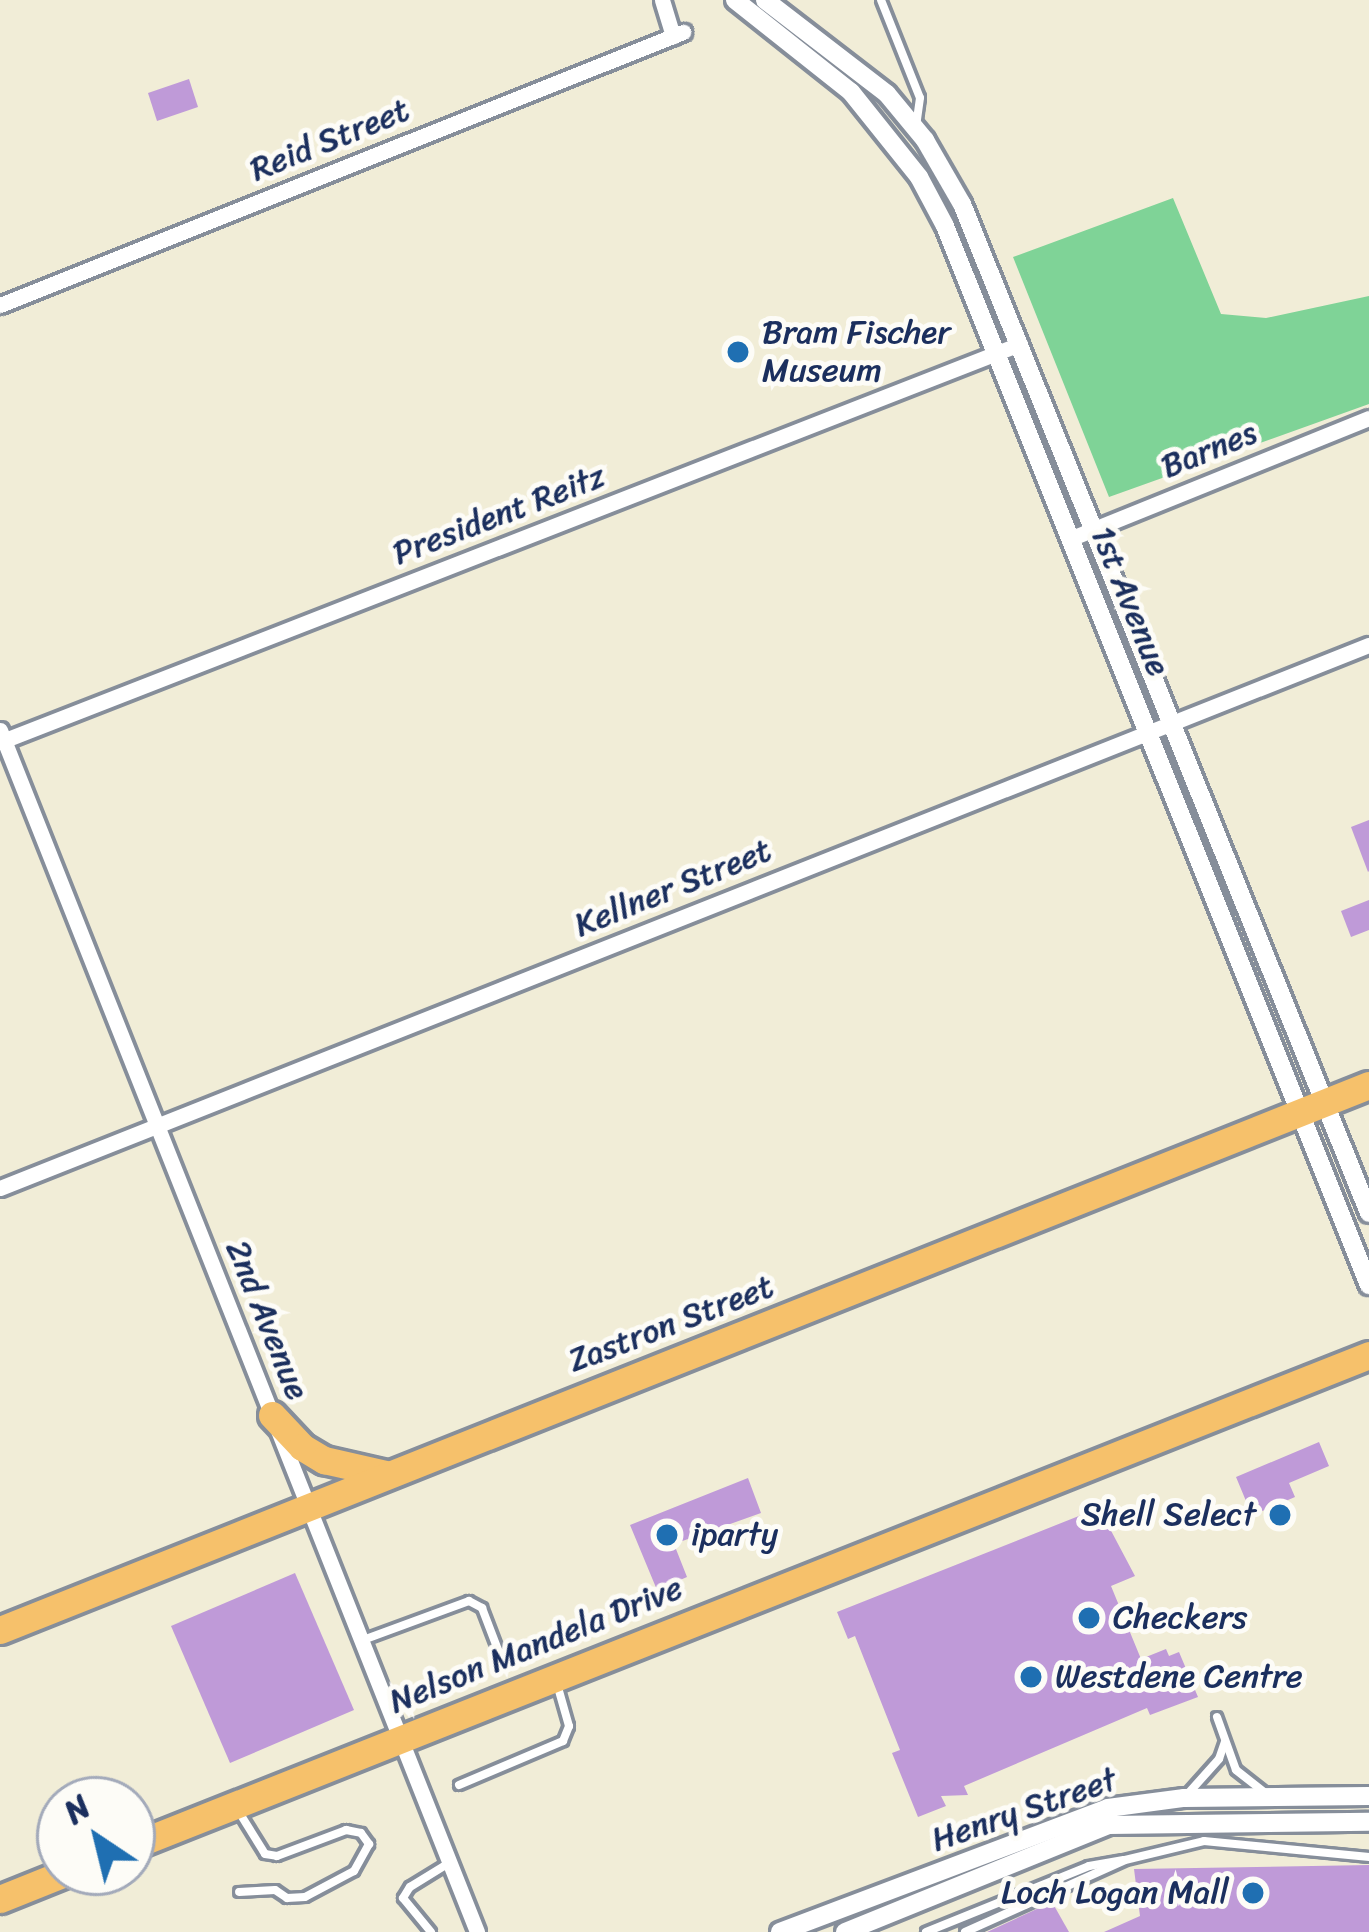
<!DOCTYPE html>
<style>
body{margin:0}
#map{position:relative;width:1369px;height:1932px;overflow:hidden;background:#f1edd7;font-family:Sriracha,sans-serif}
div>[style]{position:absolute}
.green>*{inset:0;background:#7fd397}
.building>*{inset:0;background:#bf9ad8}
.roads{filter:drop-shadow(3px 0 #868e9a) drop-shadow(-3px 0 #868e9a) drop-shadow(0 3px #868e9a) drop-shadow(0 -3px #868e9a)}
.service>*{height:8px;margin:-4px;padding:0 4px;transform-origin:4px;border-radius:4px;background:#fff}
.minor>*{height:15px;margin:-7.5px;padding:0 7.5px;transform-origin:7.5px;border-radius:7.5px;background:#fff}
.tertiary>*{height:18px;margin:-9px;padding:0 9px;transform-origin:9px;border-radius:9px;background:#fff}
.trunk>*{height:27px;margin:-13.5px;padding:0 13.5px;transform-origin:13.5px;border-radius:13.5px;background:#f6c16b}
.dots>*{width:33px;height:33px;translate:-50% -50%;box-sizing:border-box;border:6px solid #fdfcf7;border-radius:50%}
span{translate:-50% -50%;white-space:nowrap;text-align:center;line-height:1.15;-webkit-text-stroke:10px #fdfcf7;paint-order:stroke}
.street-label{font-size:33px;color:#1b2f5e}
.poi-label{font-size:33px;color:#1b2f5e}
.left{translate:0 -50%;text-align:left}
.right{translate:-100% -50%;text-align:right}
.north{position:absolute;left:36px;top:1776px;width:120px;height:120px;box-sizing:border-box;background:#fdfcf7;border:3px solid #a3aaba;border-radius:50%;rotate:325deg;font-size:33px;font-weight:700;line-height:48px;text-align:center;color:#1b2f5e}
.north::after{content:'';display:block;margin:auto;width:42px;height:54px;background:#1f6fb2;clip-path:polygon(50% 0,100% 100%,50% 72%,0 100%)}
</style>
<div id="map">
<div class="green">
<div style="clip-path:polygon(1173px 198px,1221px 314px,1266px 318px,1369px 296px,1369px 404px,1109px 497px,1013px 257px)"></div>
</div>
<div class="building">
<div style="clip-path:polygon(189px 79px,198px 107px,157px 121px,148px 93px)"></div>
<div style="clip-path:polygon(1369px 820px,1369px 871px,1368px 872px,1351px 827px)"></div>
<div style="clip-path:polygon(1369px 900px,1369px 930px,1351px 937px,1341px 911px)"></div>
<div style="clip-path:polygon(1319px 1442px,1329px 1466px,1289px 1483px,1295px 1497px,1260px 1512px,1252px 1498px,1246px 1501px,1236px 1477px)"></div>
<div style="clip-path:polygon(748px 1478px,761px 1513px,674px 1544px,687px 1577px,657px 1590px,630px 1525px)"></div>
<div style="clip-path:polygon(1099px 1508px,1135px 1576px,1111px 1586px,1141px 1659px,1166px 1649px,1169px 1656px,1179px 1652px,1198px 1697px,1150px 1715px,1147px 1708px,964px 1786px,968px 1795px,941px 1796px,946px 1806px,918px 1817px,892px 1753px,900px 1750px,855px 1636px,848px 1639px,837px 1612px)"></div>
<div style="clip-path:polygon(295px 1573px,354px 1710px,230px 1763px,171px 1626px)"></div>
<div style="clip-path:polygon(1369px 1865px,1369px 1932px,1104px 1932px,1140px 1916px,1134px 1869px)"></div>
<div style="clip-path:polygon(1052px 1902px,1069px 1932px,987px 1932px)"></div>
</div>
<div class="roads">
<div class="service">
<div style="left:881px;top:0;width:105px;rotate:68.3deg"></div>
<div style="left:920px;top:98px;width:29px;rotate:98deg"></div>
<div style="left:363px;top:1640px;width:113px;rotate:-20.2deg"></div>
<div style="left:469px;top:1601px;width:15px;rotate:28deg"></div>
<div style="left:482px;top:1608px;width:45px;rotate:69.1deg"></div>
<div style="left:1217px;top:1717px;width:56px;rotate:70.3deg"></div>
<div style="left:1236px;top:1770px;width:37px;rotate:38deg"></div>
<div style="left:459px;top:1785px;width:113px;rotate:-22.9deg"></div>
<div style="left:563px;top:1741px;width:16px;rotate:-68deg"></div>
<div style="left:569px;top:1726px;width:44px;rotate:-105.9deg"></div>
<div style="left:1185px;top:1797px;width:51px;rotate:-48.2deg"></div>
<div style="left:1219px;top:1759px;width:18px;rotate:-71deg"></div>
<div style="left:239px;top:1812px;width:49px;rotate:58.2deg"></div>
<div style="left:265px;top:1854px;width:12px;rotate:9deg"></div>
<div style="left:277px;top:1856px;width:74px;rotate:-20.6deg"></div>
<div style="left:346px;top:1830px;width:15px;rotate:11deg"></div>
<div style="left:361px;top:1833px;width:14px;rotate:54deg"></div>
<div style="left:369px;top:1844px;width:31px;rotate:119deg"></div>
<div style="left:354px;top:1871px;width:55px;rotate:152deg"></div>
<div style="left:305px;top:1897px;width:18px;rotate:177deg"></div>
<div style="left:287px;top:1898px;width:14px;rotate:-146deg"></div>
<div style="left:275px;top:1890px;width:36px;rotate:177deg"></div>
<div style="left:431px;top:1932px;width:44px;rotate:-129.5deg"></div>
<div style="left:403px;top:1898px;width:13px;rotate:-58deg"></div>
<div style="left:410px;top:1887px;width:46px;rotate:-31.6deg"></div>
<div style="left:926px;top:1932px;width:176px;rotate:-22deg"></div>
<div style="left:1089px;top:1866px;width:35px;rotate:-10deg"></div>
<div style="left:965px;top:1932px;width:175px;rotate:-24.2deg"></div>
<div style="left:1125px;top:1860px;width:81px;rotate:-13.5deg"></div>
<div style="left:1204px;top:1841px;width:166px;rotate:5.5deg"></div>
</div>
<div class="minor">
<div style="left:662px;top:0;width:38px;rotate:73deg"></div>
<div style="left:0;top:305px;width:736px;rotate:-21.79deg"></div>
<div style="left:1072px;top:538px;width:320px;rotate:-22deg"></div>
<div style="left:0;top:730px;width:1293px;rotate:68.35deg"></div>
<div style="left:0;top:742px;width:1095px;rotate:-21.32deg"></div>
<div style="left:0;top:1188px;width:1473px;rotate:-21.64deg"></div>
</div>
<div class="tertiary">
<div style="left:735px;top:0;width:148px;rotate:38.4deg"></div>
<div style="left:851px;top:92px;width:109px;rotate:51.3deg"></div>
<div style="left:919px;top:177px;width:55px;rotate:62deg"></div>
<div style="left:945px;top:226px;width:1141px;rotate:68.18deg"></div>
<div style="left:765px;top:0;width:154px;rotate:37.6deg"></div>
<div style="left:887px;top:94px;width:60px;rotate:50.4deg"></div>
<div style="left:925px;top:140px;width:74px;rotate:60deg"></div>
<div style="left:962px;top:204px;width:1088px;rotate:68.03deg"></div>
<div style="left:780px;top:1932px;width:351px;rotate:-20.7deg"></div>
<div style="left:1108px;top:1808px;width:77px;rotate:-7.5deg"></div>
<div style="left:1184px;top:1798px;width:185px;rotate:-0.6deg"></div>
<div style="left:845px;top:1932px;width:284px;rotate:-22.1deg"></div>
<div style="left:1108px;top:1825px;width:261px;rotate:-0.7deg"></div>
</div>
<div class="trunk">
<div style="left:272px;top:1415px;width:44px;rotate:46.8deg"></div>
<div style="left:302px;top:1447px;width:26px;rotate:31deg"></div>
<div style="left:324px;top:1460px;width:64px;rotate:12.7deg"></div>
<div style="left:0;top:1630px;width:1473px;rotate:-21.71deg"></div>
<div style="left:132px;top:1846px;width:1331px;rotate:-21.65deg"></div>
<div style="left:0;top:1899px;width:72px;rotate:-21.9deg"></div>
</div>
</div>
<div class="dots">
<div style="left:738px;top:352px;background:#1f6fb2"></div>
<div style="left:1280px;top:1515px;background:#1f6fb2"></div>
<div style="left:667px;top:1535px;background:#1f6fb2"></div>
<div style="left:1089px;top:1618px;background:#1f6fb2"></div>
<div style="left:1031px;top:1677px;background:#1f6fb2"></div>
<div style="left:1253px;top:1893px;background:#1f6fb2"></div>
</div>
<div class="street-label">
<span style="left:330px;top:140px;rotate:-22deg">Reid Street</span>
<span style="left:1209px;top:450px;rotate:-22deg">Barnes</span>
<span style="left:499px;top:515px;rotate:-21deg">President Reitz</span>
<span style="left:1130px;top:601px;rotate:68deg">1st Avenue</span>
<span style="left:673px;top:888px;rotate:-22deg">Kellner Street</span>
<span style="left:267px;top:1320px;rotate:68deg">2nd Avenue</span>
<span style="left:671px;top:1324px;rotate:-21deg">Zastron Street</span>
<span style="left:536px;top:1645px;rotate:-22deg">Nelson Mandela Drive</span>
<span style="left:1024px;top:1810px;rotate:-19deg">Henry Street</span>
</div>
<div class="poi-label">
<span class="left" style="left:762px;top:352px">Bram Fischer<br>Museum</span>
<span class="right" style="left:1256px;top:1515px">Shell Select</span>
<span class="left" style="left:691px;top:1535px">iparty</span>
<span class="left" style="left:1113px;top:1618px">Checkers</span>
<span class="left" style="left:1055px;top:1677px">Westdene Centre</span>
<span class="right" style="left:1229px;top:1893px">Loch Logan Mall</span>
</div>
<div class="north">N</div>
</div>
